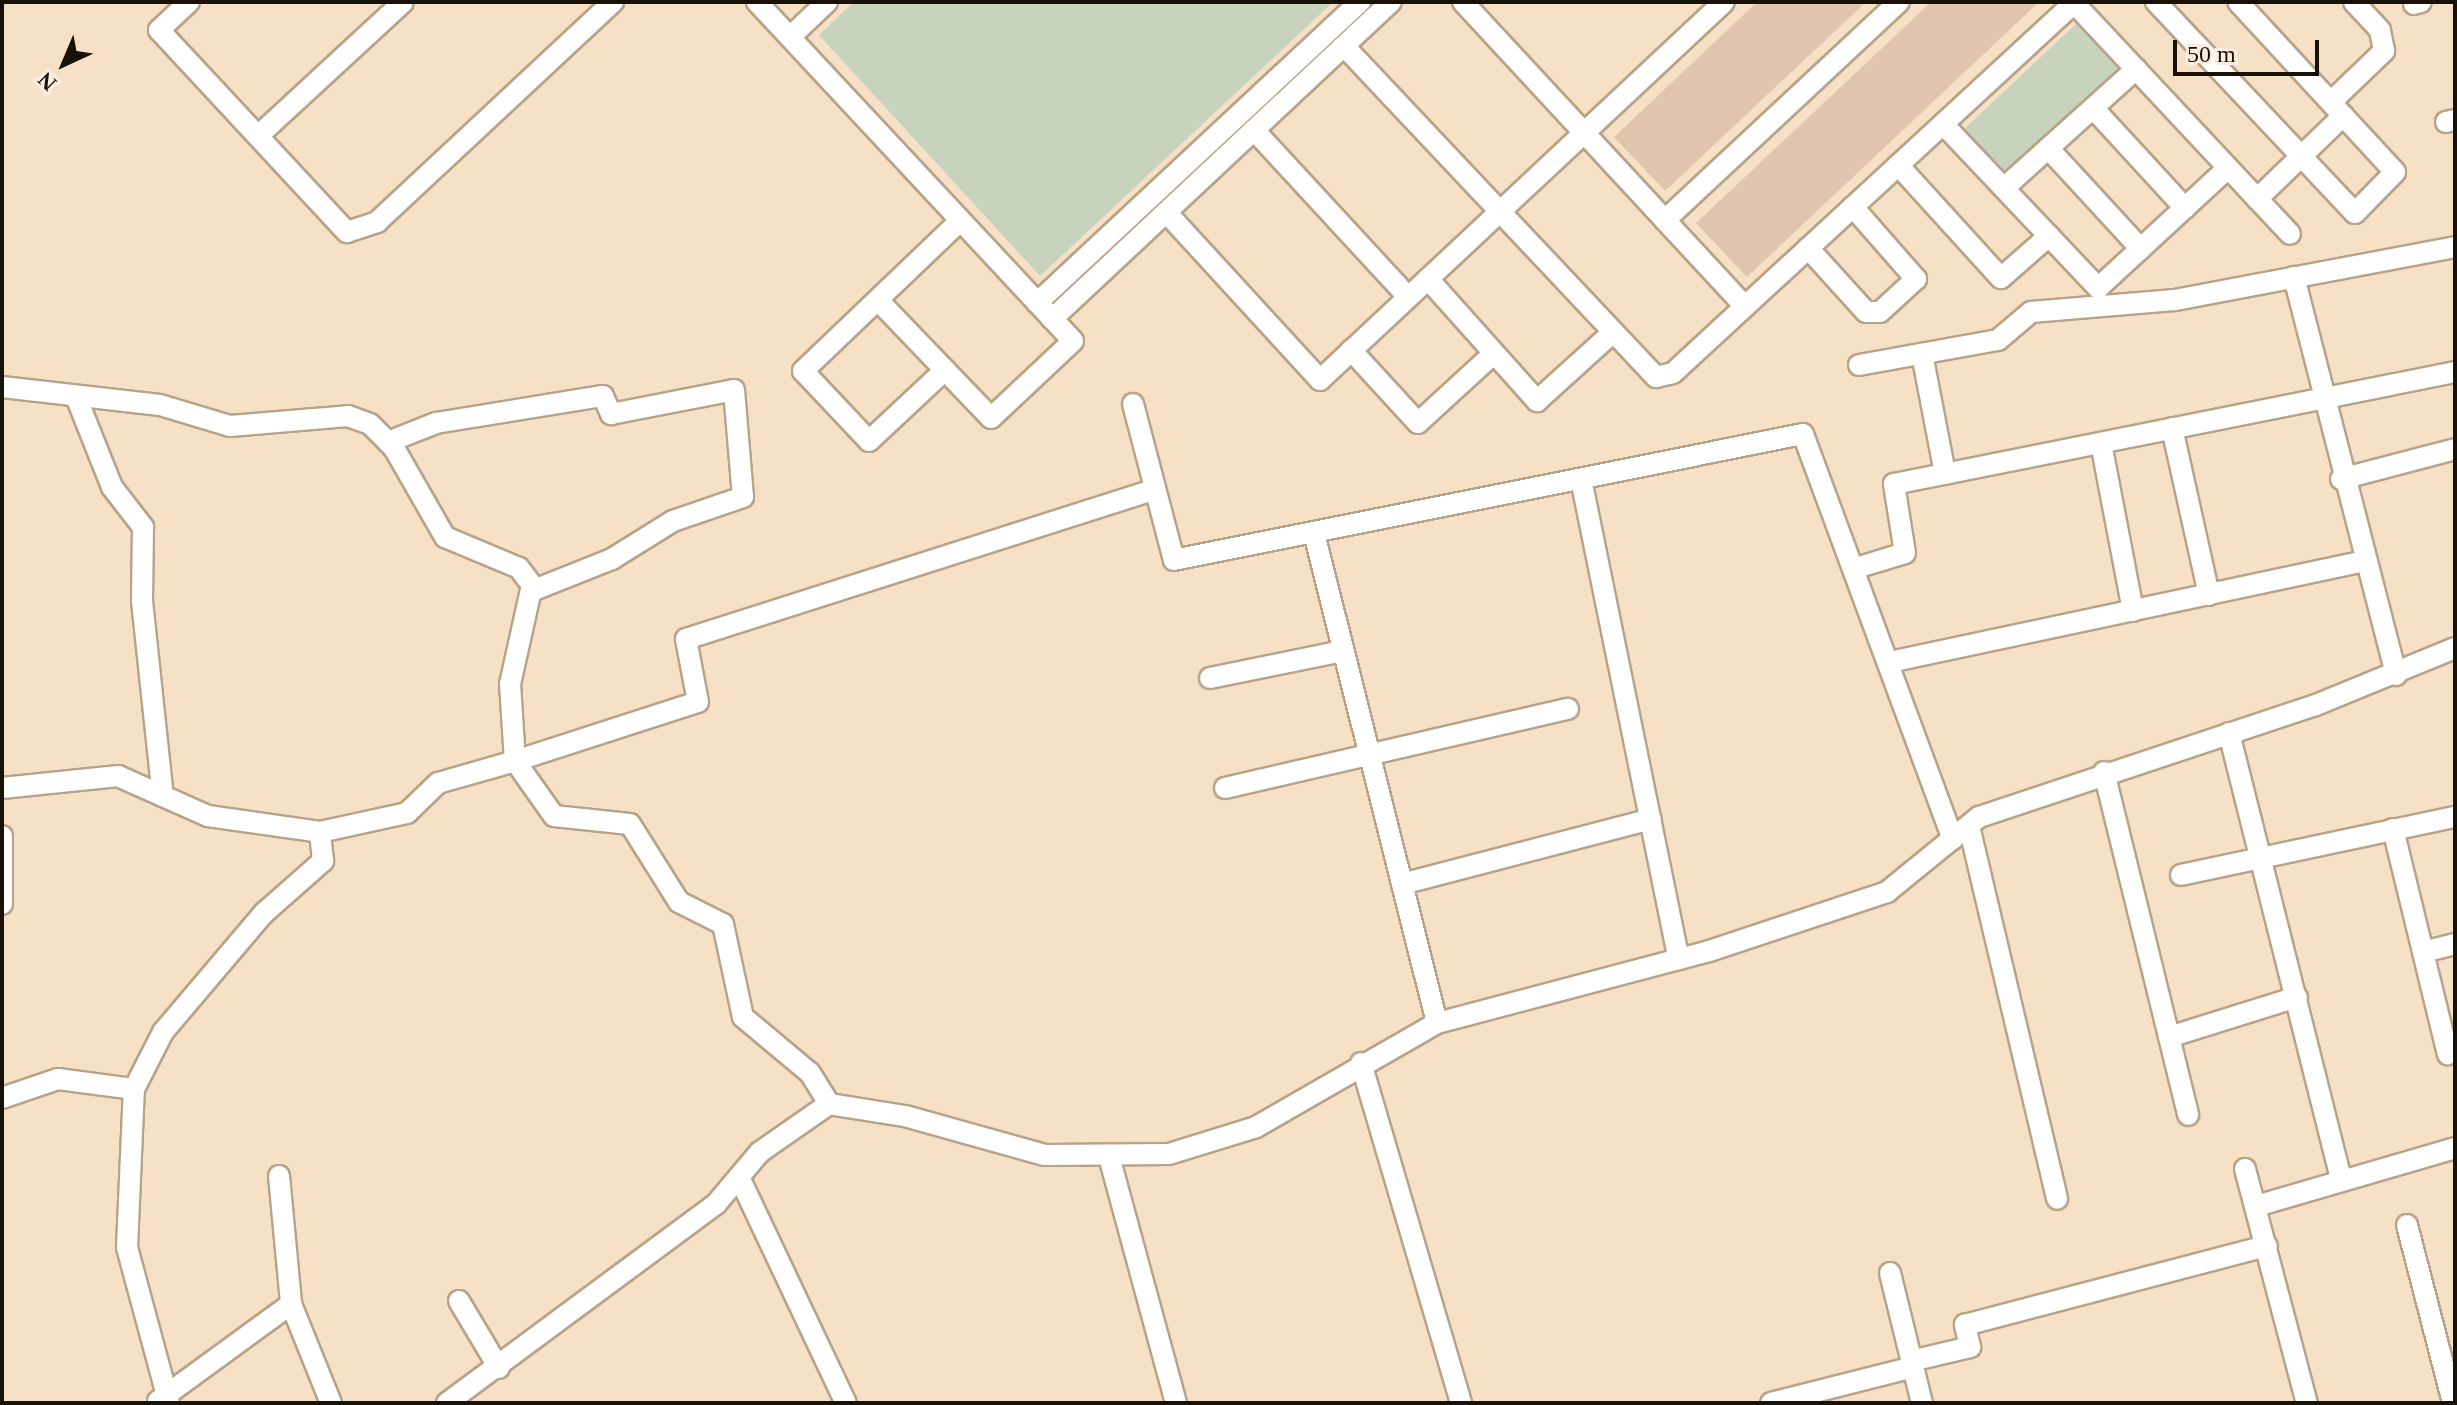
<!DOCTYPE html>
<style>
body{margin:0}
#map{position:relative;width:2457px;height:1405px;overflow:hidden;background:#f6e0c6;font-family:Georgia,serif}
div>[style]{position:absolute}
.green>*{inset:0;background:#c7d3bc}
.building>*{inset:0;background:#e1c5b1}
.roads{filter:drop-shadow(2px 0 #b7a38a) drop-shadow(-2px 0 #b7a38a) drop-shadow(0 2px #b7a38a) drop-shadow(0 -2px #b7a38a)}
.minor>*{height:20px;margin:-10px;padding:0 10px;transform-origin:10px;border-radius:10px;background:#fff}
span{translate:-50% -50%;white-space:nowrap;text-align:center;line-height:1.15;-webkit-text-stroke:6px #fcefdf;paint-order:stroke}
.frame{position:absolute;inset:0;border:4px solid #181108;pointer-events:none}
.north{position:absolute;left:24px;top:24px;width:80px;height:80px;-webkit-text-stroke:6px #fcefdf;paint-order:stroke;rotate:224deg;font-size:22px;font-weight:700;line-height:32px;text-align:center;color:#181108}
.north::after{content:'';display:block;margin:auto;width:28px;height:36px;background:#181108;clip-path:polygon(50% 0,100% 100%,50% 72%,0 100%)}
.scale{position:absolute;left:2173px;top:40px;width:146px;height:36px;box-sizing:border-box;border:4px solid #181108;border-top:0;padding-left:10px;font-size:24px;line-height:28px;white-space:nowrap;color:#181108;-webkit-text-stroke:6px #fcefdf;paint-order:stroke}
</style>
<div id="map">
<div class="green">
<div style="clip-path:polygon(854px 2px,1333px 2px,1040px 276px,819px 35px)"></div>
<div style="clip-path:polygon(2076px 24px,2120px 71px,2006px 178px,1962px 131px)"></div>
</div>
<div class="building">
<div style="clip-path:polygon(1757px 2px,1866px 2px,1665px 191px,1614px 137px)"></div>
<div style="clip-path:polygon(1931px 2px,2039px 2px,1747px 277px,1696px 223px)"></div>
</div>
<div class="roads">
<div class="minor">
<div style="left:189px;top:2px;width:41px;rotate:137deg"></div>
<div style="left:159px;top:30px;width:276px;rotate:47.1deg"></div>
<div style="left:347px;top:232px;width:32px;rotate:-18deg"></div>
<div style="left:377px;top:222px;width:323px;rotate:-43deg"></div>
<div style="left:757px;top:2px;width:463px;rotate:47deg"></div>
<div style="left:1073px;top:341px;width:112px;rotate:136.8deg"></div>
<div style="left:991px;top:418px;width:163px;rotate:-133.8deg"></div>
<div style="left:1463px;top:2px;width:415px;rotate:47.2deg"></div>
<div style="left:2156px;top:2px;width:290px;rotate:46.7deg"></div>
<div style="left:2355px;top:213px;width:57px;rotate:-45.7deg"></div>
<div style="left:2395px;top:172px;width:231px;rotate:-132.7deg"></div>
<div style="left:2074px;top:3px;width:316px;rotate:46.9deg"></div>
<div style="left:2414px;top:4px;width:7px;rotate:-16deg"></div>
<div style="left:790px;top:37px;width:51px;rotate:-43.4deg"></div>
<div style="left:1344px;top:46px;width:455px;rotate:46.7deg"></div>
<div style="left:1656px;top:377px;width:17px;rotate:-13deg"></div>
<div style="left:1673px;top:373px;width:547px;rotate:-42.7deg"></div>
<div style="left:2331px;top:102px;width:74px;rotate:-43.9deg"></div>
<div style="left:2384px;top:51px;width:21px;rotate:-101deg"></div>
<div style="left:2380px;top:30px;width:38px;rotate:-133deg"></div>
<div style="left:2093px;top:108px;width:136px;rotate:47.4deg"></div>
<div style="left:2446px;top:122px;width:9px;rotate:-13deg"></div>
<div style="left:1943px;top:124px;width:226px;rotate:46.6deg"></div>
<div style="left:2098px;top:288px;width:177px;rotate:-42.7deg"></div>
<div style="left:1254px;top:130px;width:227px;rotate:47.3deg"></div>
<div style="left:258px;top:136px;width:197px;rotate:-42.7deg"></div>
<div style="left:2048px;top:148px;width:137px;rotate:47.4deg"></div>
<div style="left:1898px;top:165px;width:153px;rotate:47.7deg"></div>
<div style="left:2001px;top:278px;width:64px;rotate:-41.2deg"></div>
<div style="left:2004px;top:188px;width:178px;rotate:-42deg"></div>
<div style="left:2257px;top:199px;width:120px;rotate:-44deg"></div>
<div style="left:1166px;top:212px;width:228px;rotate:47.5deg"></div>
<div style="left:1320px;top:380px;width:553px;rotate:-43.1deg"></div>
<div style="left:1665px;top:220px;width:320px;rotate:-43deg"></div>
<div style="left:1808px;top:248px;width:86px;rotate:47.8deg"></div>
<div style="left:1866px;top:312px;width:14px"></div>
<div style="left:1880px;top:312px;width:49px;rotate:-42.5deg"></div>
<div style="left:1916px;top:279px;width:96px;rotate:-131.2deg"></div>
<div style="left:2294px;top:277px;width:411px;rotate:75.6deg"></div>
<div style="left:1428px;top:279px;width:164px;rotate:48.2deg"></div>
<div style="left:1537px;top:401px;width:103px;rotate:-42.2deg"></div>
<div style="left:1037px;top:303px;width:442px;rotate:-43deg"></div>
<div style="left:1052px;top:319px;width:464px;rotate:-43.1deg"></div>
<div style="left:1351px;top:350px;width:99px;rotate:47.5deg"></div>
<div style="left:1418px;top:423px;width:103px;rotate:-42.6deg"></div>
<div style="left:1922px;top:354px;width:122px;rotate:79.1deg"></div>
<div style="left:1859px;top:365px;width:141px;rotate:-10.2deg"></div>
<div style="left:1998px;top:340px;width:43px;rotate:-40.3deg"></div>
<div style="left:2031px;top:312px;width:144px;rotate:-4.8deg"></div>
<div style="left:2175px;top:300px;width:285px;rotate:-10.7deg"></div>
<div style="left:945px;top:370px;width:104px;rotate:136.9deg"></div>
<div style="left:869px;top:441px;width:96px;rotate:-133.3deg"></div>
<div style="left:803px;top:371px;width:217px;rotate:-43.7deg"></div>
<div style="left:2px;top:387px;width:159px;rotate:6.5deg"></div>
<div style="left:160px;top:405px;width:73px;rotate:16.7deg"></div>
<div style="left:230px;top:426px;width:118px;rotate:-4.8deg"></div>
<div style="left:348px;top:416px;width:23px;rotate:20deg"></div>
<div style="left:370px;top:424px;width:34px;rotate:45deg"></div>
<div style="left:394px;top:448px;width:103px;rotate:60.2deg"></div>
<div style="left:445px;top:537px;width:80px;rotate:22.7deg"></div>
<div style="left:519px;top:568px;width:21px;rotate:53deg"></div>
<div style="left:532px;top:585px;width:101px;rotate:102.5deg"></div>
<div style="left:510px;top:684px;width:77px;rotate:86.3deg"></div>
<div style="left:515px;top:761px;width:192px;rotate:-17.9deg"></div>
<div style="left:698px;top:702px;width:64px;rotate:-100.8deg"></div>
<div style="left:686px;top:639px;width:490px;rotate:-17.7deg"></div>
<div style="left:77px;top:399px;width:95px;rotate:68.3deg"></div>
<div style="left:112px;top:487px;width:51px;rotate:52.2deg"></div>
<div style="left:143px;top:527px;width:74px;rotate:90.8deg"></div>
<div style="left:142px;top:601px;width:196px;rotate:83.9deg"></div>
<div style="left:1133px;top:404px;width:161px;rotate:75.3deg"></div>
<div style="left:1174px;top:560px;width:641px;rotate:-11.33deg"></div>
<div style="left:1803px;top:434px;width:432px;rotate:69.7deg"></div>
<div style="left:2172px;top:428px;width:171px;rotate:77.5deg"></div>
<div style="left:388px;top:442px;width:52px;rotate:-21.6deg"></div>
<div style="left:436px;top:423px;width:169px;rotate:-9.2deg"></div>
<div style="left:603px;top:396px;width:20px;rotate:66deg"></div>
<div style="left:611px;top:414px;width:125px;rotate:-11deg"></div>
<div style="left:734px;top:390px;width:107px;rotate:85.2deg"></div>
<div style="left:743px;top:497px;width:74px;rotate:161.1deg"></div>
<div style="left:673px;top:521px;width:72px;rotate:148.1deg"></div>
<div style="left:612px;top:559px;width:84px;rotate:158.3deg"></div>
<div style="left:2101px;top:443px;width:171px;rotate:79.2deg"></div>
<div style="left:1581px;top:479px;width:490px;rotate:78.5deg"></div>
<div style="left:2341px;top:479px;width:118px;rotate:-14.7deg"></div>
<div style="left:1314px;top:533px;width:505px;rotate:75.91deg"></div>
<div style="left:1856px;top:568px;width:51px;rotate:-17deg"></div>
<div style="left:1905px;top:553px;width:70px;rotate:-99.1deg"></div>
<div style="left:1894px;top:484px;width:572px;rotate:-11.29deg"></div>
<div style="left:1890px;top:662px;width:485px;rotate:-12deg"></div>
<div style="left:1210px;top:678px;width:136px;rotate:-11.5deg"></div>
<div style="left:2229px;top:733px;width:461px;rotate:75.9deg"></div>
<div style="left:2104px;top:772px;width:353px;rotate:76.2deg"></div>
<div style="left:2px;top:788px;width:117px;rotate:-5.9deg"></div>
<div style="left:118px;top:776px;width:98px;rotate:24deg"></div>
<div style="left:208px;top:816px;width:113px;rotate:8.1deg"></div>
<div style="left:320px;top:832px;width:89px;rotate:-12.3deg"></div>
<div style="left:407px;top:813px;width:43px;rotate:-44.1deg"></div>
<div style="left:438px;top:783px;width:80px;rotate:-15.9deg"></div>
<div style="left:515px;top:761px;width:67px;rotate:54.7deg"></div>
<div style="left:554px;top:816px;width:76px;rotate:6deg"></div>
<div style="left:630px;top:824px;width:92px;rotate:57.9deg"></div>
<div style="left:679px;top:902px;width:49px;rotate:26.6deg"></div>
<div style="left:723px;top:924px;width:95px;rotate:77.9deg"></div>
<div style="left:743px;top:1017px;width:87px;rotate:39.9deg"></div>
<div style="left:810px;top:1073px;width:36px;rotate:58deg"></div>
<div style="left:1225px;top:788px;width:352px;rotate:-13deg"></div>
<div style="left:1969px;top:826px;width:383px;rotate:76.7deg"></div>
<div style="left:2393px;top:829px;width:232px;rotate:76.3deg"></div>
<div style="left:2px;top:836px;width:68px;rotate:90deg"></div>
<div style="left:2181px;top:875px;width:280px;rotate:-12deg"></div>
<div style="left:1402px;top:884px;width:257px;rotate:-14.6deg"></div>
<div style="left:2423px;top:952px;width:33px;rotate:-14deg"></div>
<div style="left:2169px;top:1037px;width:134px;rotate:-17.4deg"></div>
<div style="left:1361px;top:1063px;width:354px;rotate:73.6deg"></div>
<div style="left:2px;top:1098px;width:59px;rotate:-18.7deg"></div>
<div style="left:58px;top:1079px;width:77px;rotate:7.5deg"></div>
<div style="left:1110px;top:1160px;width:252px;rotate:74.8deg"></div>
<div style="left:2245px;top:1169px;width:242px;rotate:75.2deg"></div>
<div style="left:279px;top:1176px;width:129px;rotate:84.6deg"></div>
<div style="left:291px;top:1304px;width:107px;rotate:68deg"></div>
<div style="left:739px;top:1177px;width:250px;rotate:64.7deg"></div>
<div style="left:2256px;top:1206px;width:207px;rotate:-16.2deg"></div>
<div style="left:2407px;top:1225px;width:184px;rotate:75.5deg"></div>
<div style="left:1890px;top:1273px;width:134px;rotate:76.2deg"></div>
<div style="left:459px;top:1301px;width:78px;rotate:59.2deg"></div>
<div style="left:1911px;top:1361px;width:61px;rotate:-13.3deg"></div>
<div style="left:1970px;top:1347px;width:23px;rotate:-103deg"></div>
<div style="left:1965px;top:1325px;width:312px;rotate:-14.7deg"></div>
<div style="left:158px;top:1401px;width:165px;rotate:-36.1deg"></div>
<div style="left:169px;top:1403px;width:162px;rotate:-105.1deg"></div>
<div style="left:127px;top:1247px;width:158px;rotate:-87.5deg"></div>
<div style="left:134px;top:1089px;width:64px;rotate:-63deg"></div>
<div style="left:163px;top:1032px;width:156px;rotate:-49.7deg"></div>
<div style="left:264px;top:913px;width:79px;rotate:-41.4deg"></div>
<div style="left:323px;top:861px;width:29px;rotate:-96deg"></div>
<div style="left:447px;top:1403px;width:335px;rotate:-36.5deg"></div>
<div style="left:716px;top:1204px;width:68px;rotate:-49.8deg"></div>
<div style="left:760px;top:1152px;width:84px;rotate:-34.8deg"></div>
<div style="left:829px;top:1104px;width:77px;rotate:9deg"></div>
<div style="left:905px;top:1116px;width:145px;rotate:15.6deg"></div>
<div style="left:1045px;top:1155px;width:124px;rotate:-0.5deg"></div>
<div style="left:1169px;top:1154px;width:91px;rotate:-17.2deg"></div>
<div style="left:1256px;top:1127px;width:209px;rotate:-29.9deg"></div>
<div style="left:1437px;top:1023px;width:281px;rotate:-14.8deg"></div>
<div style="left:1709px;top:951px;width:188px;rotate:-18.3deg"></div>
<div style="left:1887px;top:892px;width:119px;rotate:-39.2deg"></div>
<div style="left:1979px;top:817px;width:355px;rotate:-18.4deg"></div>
<div style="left:2316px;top:705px;width:150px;rotate:-22.3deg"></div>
<div style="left:1771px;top:1403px;width:146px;rotate:-14.2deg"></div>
</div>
</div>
<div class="frame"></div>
<div class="north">N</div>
<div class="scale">50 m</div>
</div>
